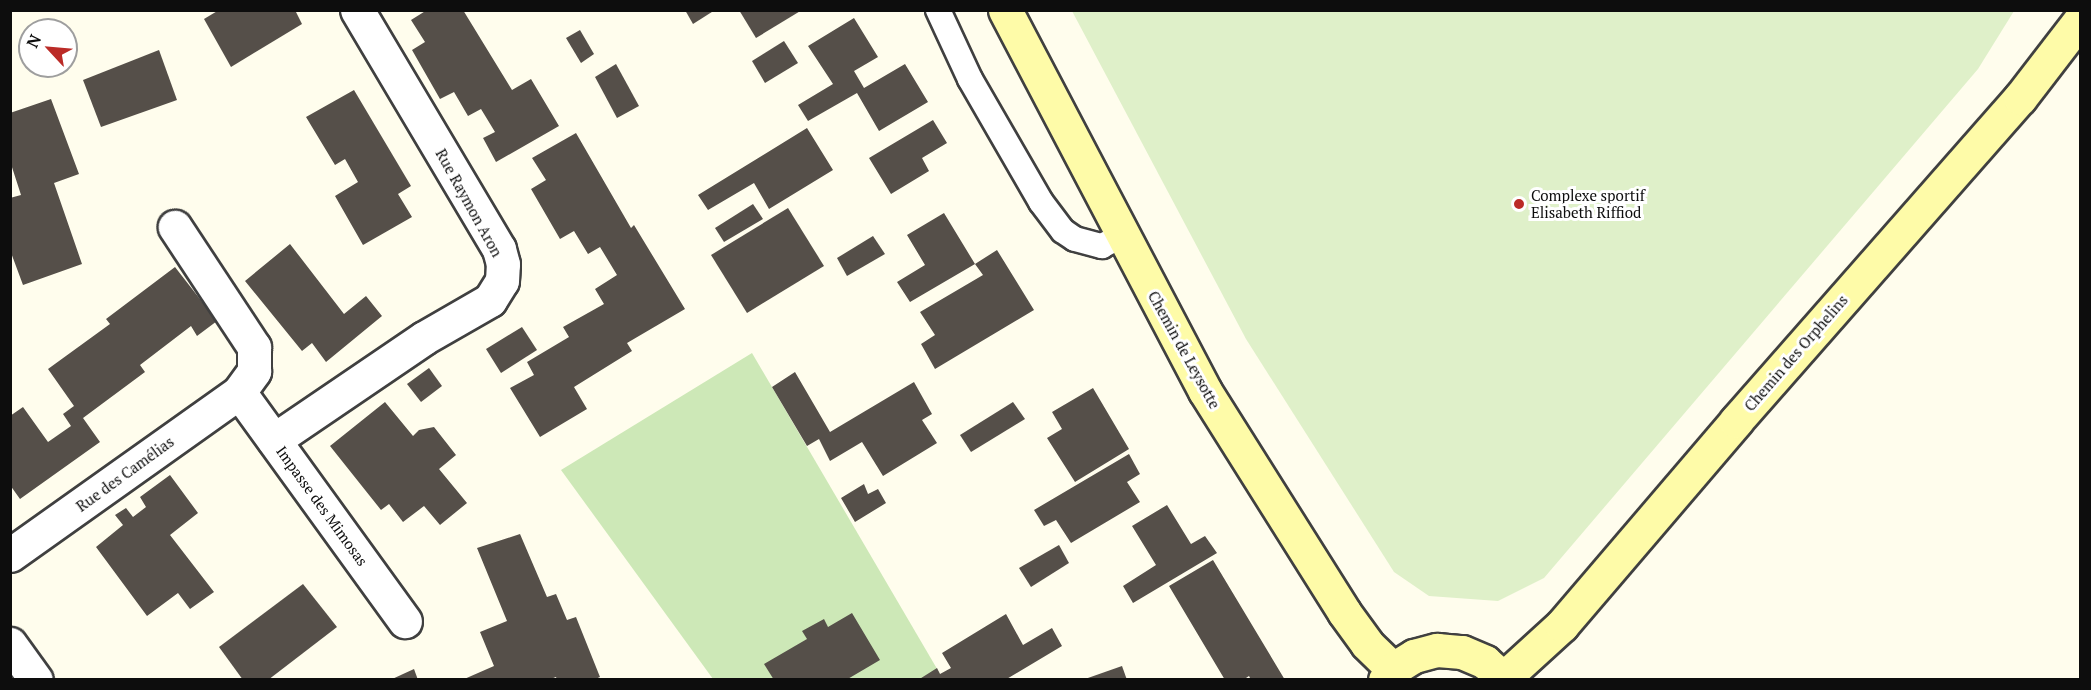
<!DOCTYPE html>
<meta charset="utf-8">
<style>
body{margin:0}
#map{position:relative;width:2091px;height:690px;overflow:hidden;background:#fffded;font-family:"PT Serif",serif}
div>[style]{position:absolute}
.green>*{inset:0;background:#cde8b7}
.pitch>*{inset:0;background:#dff0c9}
.building>*{inset:0;background:#554f49}
.roads{filter:drop-shadow(2px 0 #404040) drop-shadow(-2px 0 #404040) drop-shadow(0 2px #404040) drop-shadow(0 -2px #404040)}
.lane>*{height:24px;margin:-12px;padding:0 12px;transform-origin:12px;border-radius:12px;background:#fff}
.street>*{height:33px;margin:-16.5px;padding:0 16.5px;transform-origin:16.5px;border-radius:16.5px;background:#fff}
.secondary>*{height:33px;margin:-16.5px;padding:0 16.5px;transform-origin:16.5px;border-radius:16.5px;background:#fefba8}
.dots>*{width:16px;height:16px;translate:-50% -50%;box-sizing:border-box;border:3px solid #fff;border-radius:50%}
span{translate:-50% -50%;white-space:nowrap;text-align:center;line-height:1.15;-webkit-text-stroke:6px #fff;paint-order:stroke}
.poi-label{font-size:15px;color:#0d0d0d}
.left{translate:0 -50%;text-align:left}
.street-label{font-size:15px;color:#0d0d0d}
.frame{position:absolute;inset:0;border:12px solid #0d0d0d;pointer-events:none}
.north{position:absolute;left:18px;top:18px;width:60px;height:60px;box-sizing:border-box;background:#fff;border:2px solid #9e9e9e;border-radius:50%;rotate:296deg;font-size:16px;font-weight:700;line-height:24px;text-align:center;color:#0d0d0d}
.north::after{content:'';display:block;margin:auto;width:21px;height:27px;background:#bb2b27;clip-path:polygon(50% 0,100% 100%,50% 72%,0 100%)}
</style>
<div id="map">
<div class="green">
<div style="clip-path:polygon(752px 353px,943px 679px,713px 679px,561px 470px)"></div>
</div>
<div class="pitch">
<div style="clip-path:polygon(1072px 11px,2014px 11px,1978px 69px,1544px 578px,1498px 601px,1429px 596px,1394px 572px,1246px 339px)"></div>
</div>
<div class="building">
<div style="clip-path:polygon(219px 10px,295px 10px,302px 24px,231px 67px,204px 19px)"></div>
<div style="clip-path:polygon(427px 10px,463px 10px,512px 90px,531px 79px,559px 126px,496px 162px,483px 138px,495px 132px,481px 109px,468px 116px,454px 92px,440px 99px,412px 50px,425px 42px,411px 20px)"></div>
<div style="clip-path:polygon(685px 10px,715px 10px,693px 24px)"></div>
<div style="clip-path:polygon(739px 10px,802px 10px,756px 38px)"></div>
<div style="clip-path:polygon(854px 18px,878px 57px,854px 71px,864px 88px,905px 64px,928px 102px,879px 131px,857px 93px,808px 121px,798px 105px,833px 84px,808px 46px)"></div>
<div style="clip-path:polygon(580px 30px,594px 54px,581px 63px,566px 38px)"></div>
<div style="clip-path:polygon(784px 41px,798px 63px,765px 83px,752px 61px)"></div>
<div style="clip-path:polygon(159px 50px,177px 100px,101px 127px,83px 80px)"></div>
<div style="clip-path:polygon(616px 64px,639px 106px,617px 118px,595px 77px)"></div>
<div style="clip-path:polygon(354px 90px,411px 186px,398px 194px,412px 217px,363px 245px,335px 196px,358px 182px,345px 159px,335px 165px,306px 117px)"></div>
<div style="clip-path:polygon(51px 99px,79px 174px,54px 183px,82px 264px,23px 285px,10px 250px,10px 198px,21px 195px,10px 161px,10px 113px)"></div>
<div style="clip-path:polygon(933px 120px,947px 143px,922px 158px,929px 171px,891px 194px,869px 158px)"></div>
<div style="clip-path:polygon(807px 128px,833px 170px,769px 209px,754px 183px,708px 210px,698px 195px)"></div>
<div style="clip-path:polygon(576px 133px,631px 228px,634px 225px,685px 309px,627px 343px,632px 351px,574px 387px,587px 409px,540px 437px,510px 388px,534px 375px,527px 362px,569px 337px,563px 327px,604px 304px,595px 289px,617px 275px,600px 247px,588px 254px,574px 231px,560px 239px,531px 189px,546px 180px,532px 158px)"></div>
<div style="clip-path:polygon(753px 204px,763px 219px,724px 242px,715px 228px)"></div>
<div style="clip-path:polygon(788px 208px,824px 266px,747px 313px,711px 255px)"></div>
<div style="clip-path:polygon(944px 213px,975px 264px,910px 302px,897px 282px,925px 265px,907px 235px)"></div>
<div style="clip-path:polygon(873px 236px,885px 254px,847px 276px,837px 258px)"></div>
<div style="clip-path:polygon(290px 244px,344px 314px,366px 296px,382px 316px,326px 362px,312px 343px,302px 351px,245px 281px)"></div>
<div style="clip-path:polygon(997px 250px,1034px 310px,935px 369px,921px 344px,935px 335px,920px 312px,983px 275px,975px 264px)"></div>
<div style="clip-path:polygon(175px 267px,217px 321px,197px 336px,191px 326px,140px 365px,145px 372px,83px 418px,100px 442px,20px 499px,10px 485px,10px 416px,23px 407px,48px 442px,71px 426px,63px 414px,74px 406px,48px 369px,110px 324px,106px 319px)"></div>
<div style="clip-path:polygon(522px 327px,537px 350px,501px 373px,486px 349px)"></div>
<div style="clip-path:polygon(429px 368px,442px 386px,421px 402px,407px 384px)"></div>
<div style="clip-path:polygon(795px 372px,830px 432px,914px 382px,932px 414px,922px 420px,937px 443px,883px 476px,862px 442px,830px 461px,819px 439px,807px 446px,772px 387px)"></div>
<div style="clip-path:polygon(1093px 388px,1129px 449px,1075px 482px,1047px 438px,1062px 429px,1052px 412px)"></div>
<div style="clip-path:polygon(385px 402px,413px 436px,419px 430px,434px 427px,456px 455px,439px 469px,467px 503px,440px 525px,424px 506px,403px 522px,389px 504px,381px 510px,330px 446px)"></div>
<div style="clip-path:polygon(1013px 402px,1025px 419px,971px 452px,960px 435px)"></div>
<div style="clip-path:polygon(1129px 454px,1140px 474px,1127px 482px,1140px 502px,1071px 543px,1056px 520px,1044px 526px,1034px 510px)"></div>
<div style="clip-path:polygon(170px 475px,198px 513px,170px 535px,214px 592px,190px 609px,178px 593px,147px 616px,96px 547px,123px 525px,115px 515px,126px 508px,133px 517px,146px 507px,140px 497px)"></div>
<div style="clip-path:polygon(864px 484px,868px 494px,878px 489px,886px 503px,855px 522px,841px 498px)"></div>
<div style="clip-path:polygon(1167px 505px,1191px 544px,1205px 536px,1217px 553px,1133px 603px,1123px 586px,1156px 565px,1132px 526px)"></div>
<div style="clip-path:polygon(520px 534px,547px 597px,556px 594px,567px 620px,576px 617px,600px 677px,593px 680px,557px 680px,556px 677px,548px 680px,462px 680px,494px 666px,480px 632px,507px 621px,477px 548px)"></div>
<div style="clip-path:polygon(1059px 545px,1069px 563px,1031px 587px,1019px 568px)"></div>
<div style="clip-path:polygon(1213px 560px,1285px 680px,1251px 680px,1249px 676px,1243px 680px,1225px 680px,1169px 586px)"></div>
<div style="clip-path:polygon(303px 584px,337px 627px,268px 680px,243px 680px,219px 647px)"></div>
<div style="clip-path:polygon(852px 613px,880px 660px,846px 680px,774px 680px,764px 664px,807px 639px,802px 631px,824px 619px,828px 627px)"></div>
<div style="clip-path:polygon(1006px 614px,1023px 645px,1052px 628px,1062px 646px,1005px 680px,918px 680px,937px 668px,940px 674px,951px 668px,942px 653px)"></div>
<div style="clip-path:polygon(1122px 666px,1127px 680px,1085px 680px,1085px 679px)"></div>
<div style="clip-path:polygon(414px 669px,418px 680px,390px 680px)"></div>
</div>
<div class="roads">
<div class="lane">
<div style="left:938px;top:10px;width:76px;rotate:65.1deg"></div>
<div style="left:970px;top:79px;width:142px;rotate:60deg"></div>
<div style="left:1041px;top:202px;width:36px;rotate:53deg"></div>
<div style="left:1063px;top:231px;width:14px;rotate:34deg"></div>
<div style="left:1075px;top:239px;width:28px;rotate:15deg"></div>
<div style="left:1102px;top:246px;width:21px;rotate:-28deg"></div>
</div>
<div class="street">
<div style="left:239px;top:392px;width:283px;rotate:54.1deg"></div>
<div style="left:274px;top:440px;width:181px;rotate:-34.2deg"></div>
<div style="left:424px;top:338px;width:76px;rotate:-29.9deg"></div>
<div style="left:490px;top:300px;width:22px;rotate:-58deg"></div>
<div style="left:502px;top:281px;width:17px;rotate:-87deg"></div>
<div style="left:503px;top:264px;width:16px;rotate:-105deg"></div>
<div style="left:499px;top:249px;width:278px;rotate:-120.7deg"></div>
<div style="left:10px;top:555px;width:281px;rotate:-35.4deg"></div>
<div style="left:239px;top:392px;width:26px;rotate:-54deg"></div>
<div style="left:254px;top:371px;width:24px;rotate:-90deg"></div>
<div style="left:254px;top:347px;width:144px;rotate:-123.4deg"></div>
<div style="left:10px;top:644px;width:44px;rotate:54.2deg"></div>
</div>
<div class="secondary">
<div style="left:1005px;top:10px;width:430px;rotate:62.3deg"></div>
<div style="left:1205px;top:391px;width:261px;rotate:57.8deg"></div>
<div style="left:1344px;top:612px;width:39px;rotate:54deg"></div>
<div style="left:1367px;top:644px;width:36px;rotate:44deg"></div>
<div style="left:1504px;top:678px;width:79px;rotate:-42.4deg"></div>
<div style="left:1562px;top:625px;width:268px;rotate:-49.5deg"></div>
<div style="left:1736px;top:421px;width:430px;rotate:-48.7deg"></div>
<div style="left:2020px;top:98px;width:98px;rotate:-52.4deg"></div>
<div style="left:1385px;top:680px;width:14px;rotate:-54deg"></div>
<div style="left:1393px;top:669px;width:25px;rotate:-32deg"></div>
<div style="left:1414px;top:656px;width:24px;rotate:-15deg"></div>
<div style="left:1437px;top:650px;width:25px;rotate:5deg"></div>
<div style="left:1462px;top:652px;width:25px;rotate:23deg"></div>
<div style="left:1485px;top:662px;width:27px;rotate:42deg"></div>
</div>
</div>
<div class="dots">
<div style="left:1519px;top:204px;background:#bb2b27"></div>
</div>
<div class="poi-label">
<span class="left" style="left:1531px;top:204px">Complexe sportif<br>Elisabeth Riffiod</span>
</div>
<div class="street-label">
<span style="left:469px;top:203px;rotate:61deg">Rue Raymon Aron</span>
<span style="left:1184px;top:350px;rotate:61deg">Chemin de Leysotte</span>
<span style="left:1796px;top:353px;rotate:-49deg">Chemin des Orphelins</span>
<span style="left:125px;top:474px;rotate:-36deg">Rue des Camélias</span>
<span style="left:322px;top:506px;rotate:54deg">Impasse des Mimosas</span>
</div>
<div class="frame"></div>
<div class="north">N</div>
</div>
